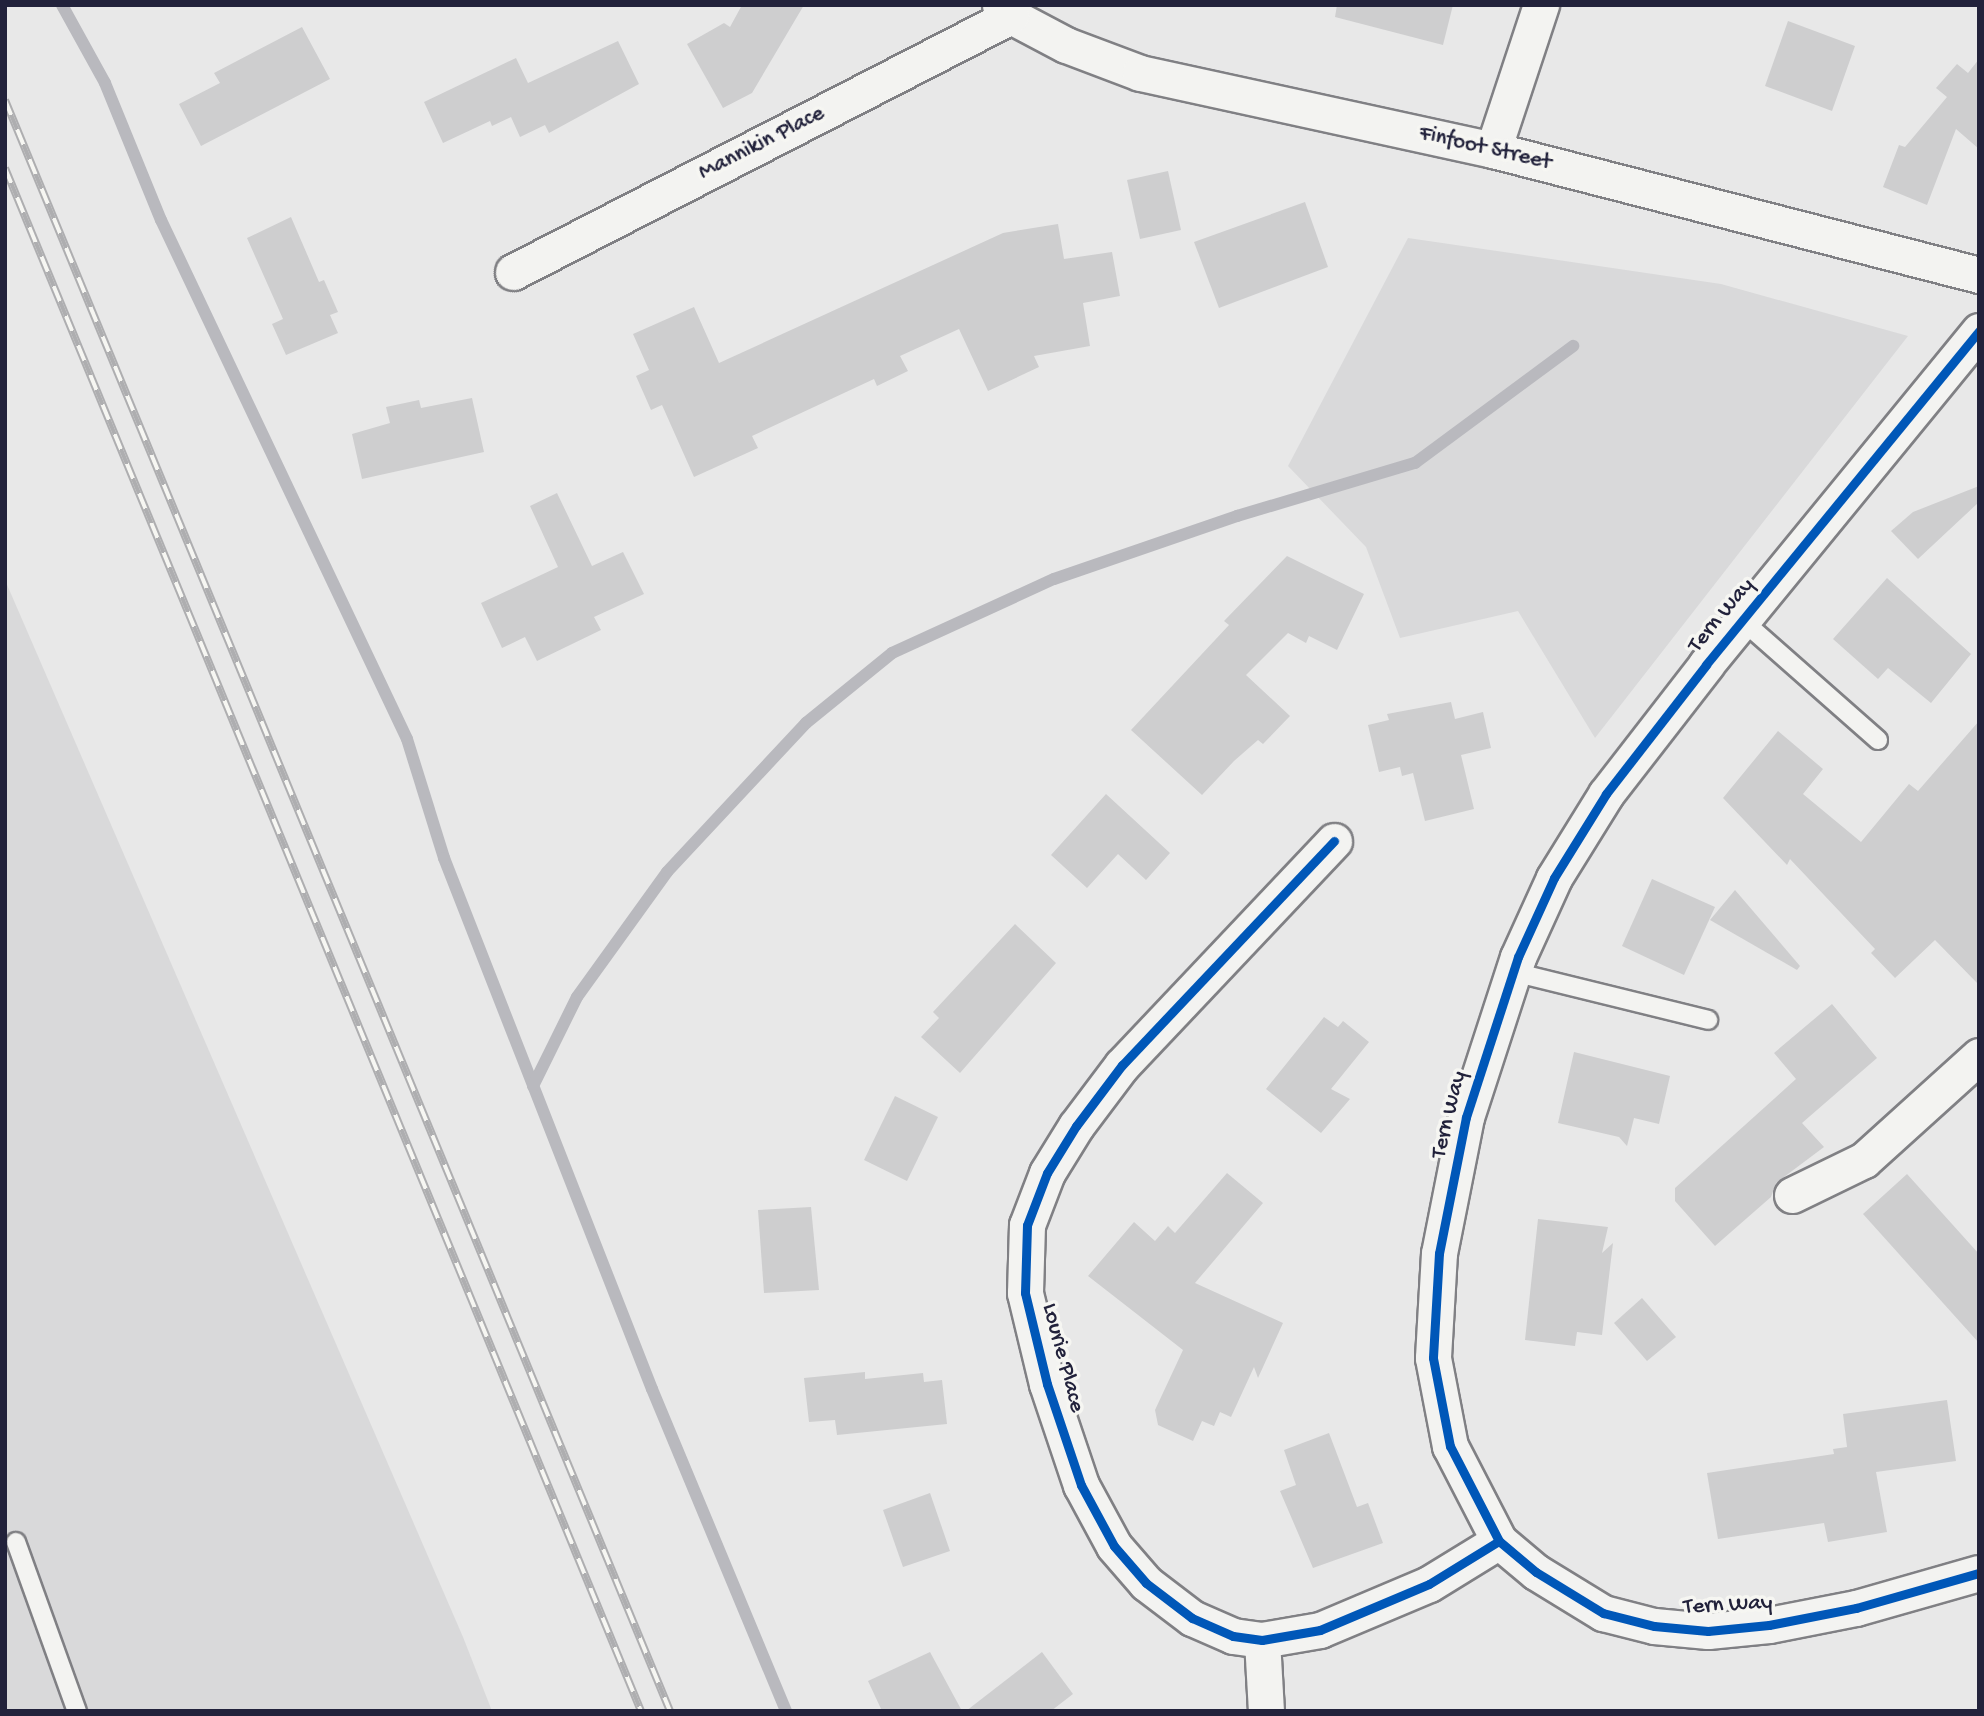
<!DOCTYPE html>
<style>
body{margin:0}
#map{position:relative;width:1984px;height:1716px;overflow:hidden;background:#e8e8e8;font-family:"Gochi Hand",sans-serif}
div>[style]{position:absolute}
.green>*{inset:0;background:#d9d9da}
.stream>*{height:12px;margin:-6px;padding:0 6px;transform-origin:6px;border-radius:6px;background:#b9b9be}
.building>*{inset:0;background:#cececf}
.roads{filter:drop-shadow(2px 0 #808084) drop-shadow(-2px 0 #808084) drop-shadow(0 2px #808084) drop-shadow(0 -2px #808084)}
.lane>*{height:18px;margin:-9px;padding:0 9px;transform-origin:9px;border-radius:9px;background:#f3f3f1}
.street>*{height:35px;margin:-17.5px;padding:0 17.5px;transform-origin:17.5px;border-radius:17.5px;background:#f3f3f1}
.rail>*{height:8px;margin-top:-4px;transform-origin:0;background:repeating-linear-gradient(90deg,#f6f6f2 0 16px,#aeaeb0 0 32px);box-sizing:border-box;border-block:2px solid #aeaeb0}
.cycleway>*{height:9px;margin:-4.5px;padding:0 4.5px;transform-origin:4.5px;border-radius:4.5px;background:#0057b8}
span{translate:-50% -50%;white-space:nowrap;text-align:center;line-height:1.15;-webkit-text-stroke:7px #f6f6f2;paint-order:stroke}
.street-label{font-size:23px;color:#22223b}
.frame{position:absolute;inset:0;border:7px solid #22223b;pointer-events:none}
</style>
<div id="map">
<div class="green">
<div style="clip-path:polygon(1408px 238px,1721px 284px,1908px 336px,1595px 738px,1518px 611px,1400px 638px,1366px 547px,1288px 466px)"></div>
<div style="clip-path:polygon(5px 580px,463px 1637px,492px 1711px,5px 1711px)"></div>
</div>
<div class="stream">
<div style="left:62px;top:5px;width:89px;rotate:61.1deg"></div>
<div style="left:105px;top:83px;width:148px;rotate:67.8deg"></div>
<div style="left:161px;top:220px;width:574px;rotate:64.64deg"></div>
<div style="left:407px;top:739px;width:125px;rotate:72.7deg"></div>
<div style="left:444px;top:858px;width:570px;rotate:68.61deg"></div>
<div style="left:652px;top:1389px;width:349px;rotate:67.4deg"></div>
<div style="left:533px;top:1086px;width:99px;rotate:-63.7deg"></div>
<div style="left:577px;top:997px;width:154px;rotate:-54.2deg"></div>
<div style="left:667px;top:872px;width:204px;rotate:-47deg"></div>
<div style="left:806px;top:723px;width:111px;rotate:-39.1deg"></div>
<div style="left:892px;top:653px;width:178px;rotate:-24.6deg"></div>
<div style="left:1054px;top:579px;width:194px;rotate:-19deg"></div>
<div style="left:1237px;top:516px;width:186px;rotate:-16.6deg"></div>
<div style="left:1415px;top:463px;width:197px;rotate:-36.5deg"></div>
</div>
<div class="building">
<div style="clip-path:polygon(742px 5px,804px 5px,752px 93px,723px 108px,687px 44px,724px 23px,730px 27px)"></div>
<div style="clip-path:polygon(1337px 5px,1453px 5px,1443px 45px,1335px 17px)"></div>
<div style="clip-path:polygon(1788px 21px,1855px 46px,1832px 111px,1765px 86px)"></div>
<div style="clip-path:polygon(302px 27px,330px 79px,201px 146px,179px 104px,220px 83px,214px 73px)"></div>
<div style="clip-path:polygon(618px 41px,639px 84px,549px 133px,545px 125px,520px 137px,511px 117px,492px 126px,490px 121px,443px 143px,424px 102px,516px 58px,528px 83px)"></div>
<div style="clip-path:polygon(1979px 59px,1979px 149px,1956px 129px,1927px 205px,1883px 187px,1899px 145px,1905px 147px,1947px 97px,1936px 88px,1957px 64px,1968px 73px)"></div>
<div style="clip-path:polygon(1168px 171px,1181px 230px,1140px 239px,1127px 180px)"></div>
<div style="clip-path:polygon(1305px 202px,1328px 267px,1219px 308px,1194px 242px)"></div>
<div style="clip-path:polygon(291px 217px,319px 282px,324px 280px,338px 312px,330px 315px,338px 333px,286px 355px,272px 324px,283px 319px,247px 238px)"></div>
<div style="clip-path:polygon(1058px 224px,1064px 259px,1112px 252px,1120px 296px,1083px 303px,1090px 346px,1034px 356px,1039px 367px,988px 391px,959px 329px,900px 356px,908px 371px,877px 386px,874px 379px,752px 436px,758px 448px,694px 477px,662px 405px,651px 410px,636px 376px,649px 370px,633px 334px,694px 307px,719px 363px,1003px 233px)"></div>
<div style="clip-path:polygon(472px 398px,484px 452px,362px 479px,352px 434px,390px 423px,386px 407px,419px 400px,421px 408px)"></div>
<div style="clip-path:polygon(1979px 486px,1979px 502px,1918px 559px,1891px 531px,1913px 512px)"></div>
<div style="clip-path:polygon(557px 493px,592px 566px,623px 552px,644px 594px,594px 617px,601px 630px,537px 661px,525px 637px,502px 648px,481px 603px,558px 567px,530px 506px)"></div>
<div style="clip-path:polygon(1287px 556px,1364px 594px,1337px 650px,1309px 636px,1306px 643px,1288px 633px,1246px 675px,1290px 716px,1263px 744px,1258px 740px,1234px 761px,1202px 795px,1131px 730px,1229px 625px,1224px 621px)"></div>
<div style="clip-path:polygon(1887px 578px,1971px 654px,1931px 703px,1888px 668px,1878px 679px,1833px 639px)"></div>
<div style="clip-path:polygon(1451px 702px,1455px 719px,1483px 712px,1491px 748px,1461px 755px,1474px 809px,1425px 821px,1413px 773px,1402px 776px,1400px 767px,1379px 772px,1368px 725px,1389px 720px,1387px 714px)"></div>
<div style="clip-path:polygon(1979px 721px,1979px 985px,1935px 940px,1895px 978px,1871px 953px,1875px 949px,1790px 859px,1787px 865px,1723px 798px,1778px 731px,1823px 769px,1803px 794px,1861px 842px,1909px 784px,1918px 791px)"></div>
<div style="clip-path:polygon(1106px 794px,1170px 853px,1146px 880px,1118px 854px,1087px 888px,1051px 855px)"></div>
<div style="clip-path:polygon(1652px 879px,1715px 907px,1684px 975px,1622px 946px)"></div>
<div style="clip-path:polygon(1735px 890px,1800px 966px,1797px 970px,1710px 920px)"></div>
<div style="clip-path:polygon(1015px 924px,1056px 963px,960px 1073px,921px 1037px,939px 1018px,933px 1012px)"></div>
<div style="clip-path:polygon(1832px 1004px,1877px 1058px,1802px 1123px,1824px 1147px,1776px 1183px,1771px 1197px,1715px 1246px,1675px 1201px,1675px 1188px,1796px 1079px,1774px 1053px)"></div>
<div style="clip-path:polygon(1324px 1017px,1338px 1027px,1343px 1021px,1369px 1042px,1331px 1089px,1350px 1099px,1321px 1133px,1266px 1089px)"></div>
<div style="clip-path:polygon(1574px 1052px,1670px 1076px,1659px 1124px,1634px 1118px,1627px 1146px,1619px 1137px,1558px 1123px)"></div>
<div style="clip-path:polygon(895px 1096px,938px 1117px,907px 1181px,864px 1160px)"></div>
<div style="clip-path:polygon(1227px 1173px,1263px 1203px,1195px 1283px,1283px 1323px,1258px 1378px,1254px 1367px,1231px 1417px,1220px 1412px,1214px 1426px,1202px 1421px,1193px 1441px,1158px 1425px,1155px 1410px,1183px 1350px,1088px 1276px,1134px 1222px,1155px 1241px,1168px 1226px,1175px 1233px)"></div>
<div style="clip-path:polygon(1907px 1174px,1979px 1254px,1979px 1343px,1863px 1214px)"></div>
<div style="clip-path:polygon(811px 1207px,819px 1290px,764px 1293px,758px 1210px)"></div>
<div style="clip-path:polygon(1538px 1219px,1608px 1227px,1602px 1253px,1613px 1243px,1602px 1335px,1577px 1332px,1575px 1346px,1525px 1340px)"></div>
<div style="clip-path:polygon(1642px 1298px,1676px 1337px,1647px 1361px,1614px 1323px)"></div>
<div style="clip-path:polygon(865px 1372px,865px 1379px,923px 1373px,924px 1382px,942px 1380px,947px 1424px,837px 1435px,835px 1420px,809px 1422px,804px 1378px)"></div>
<div style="clip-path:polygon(1947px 1400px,1956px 1461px,1876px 1472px,1887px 1532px,1828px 1542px,1824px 1523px,1718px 1539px,1707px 1473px,1834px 1454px,1833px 1449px,1847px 1447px,1843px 1414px)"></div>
<div style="clip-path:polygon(1329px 1433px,1357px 1507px,1368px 1503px,1383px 1543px,1313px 1568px,1280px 1491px,1296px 1485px,1284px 1450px)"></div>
<div style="clip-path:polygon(930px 1493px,950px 1551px,903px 1567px,883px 1510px)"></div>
<div style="clip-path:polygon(930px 1652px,962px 1711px,882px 1711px,868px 1681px)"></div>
<div style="clip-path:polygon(1042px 1652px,1073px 1694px,1051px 1711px,966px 1711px)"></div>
</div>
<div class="roads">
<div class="lane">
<div style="left:1743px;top:621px;width:180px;rotate:41.4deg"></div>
<div style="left:1513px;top:972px;width:201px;rotate:13.8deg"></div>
<div style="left:16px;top:1542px;width:180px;rotate:70.2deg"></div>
</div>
<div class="street">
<div style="left:1000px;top:5px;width:16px;rotate:45deg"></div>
<div style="left:1011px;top:16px;width:62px;rotate:27.8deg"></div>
<div style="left:1066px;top:45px;width:79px;rotate:20.7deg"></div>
<div style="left:1140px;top:73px;width:361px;rotate:12.3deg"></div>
<div style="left:1493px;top:150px;width:502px;rotate:14.42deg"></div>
<div style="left:1493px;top:150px;width:153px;rotate:-71.7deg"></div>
<div style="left:513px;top:272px;width:560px;rotate:-27.21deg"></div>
<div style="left:1979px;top:331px;width:431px;rotate:129.3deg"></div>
<div style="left:1706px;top:665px;width:163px;rotate:127.8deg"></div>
<div style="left:1606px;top:794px;width:99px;rotate:121.8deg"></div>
<div style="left:1554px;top:878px;width:87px;rotate:114.5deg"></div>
<div style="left:1518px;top:957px;width:168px;rotate:108deg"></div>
<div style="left:1466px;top:1117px;width:139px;rotate:101.2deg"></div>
<div style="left:1439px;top:1253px;width:105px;rotate:93.3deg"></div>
<div style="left:1433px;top:1358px;width:90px;rotate:79.1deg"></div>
<div style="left:1450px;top:1446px;width:107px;rotate:62.7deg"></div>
<div style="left:1499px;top:1541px;width:48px;rotate:40deg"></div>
<div style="left:1536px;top:1572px;width:79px;rotate:31.5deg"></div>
<div style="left:1603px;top:1613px;width:53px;rotate:14.3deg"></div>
<div style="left:1654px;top:1626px;width:54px;rotate:5.3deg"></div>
<div style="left:1708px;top:1631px;width:61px;rotate:-5.6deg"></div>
<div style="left:1769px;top:1625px;width:89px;rotate:-11.1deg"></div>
<div style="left:1856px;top:1608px;width:128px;rotate:-15.9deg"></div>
<div style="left:1334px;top:841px;width:308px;rotate:133.4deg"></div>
<div style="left:1122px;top:1065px;width:76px;rotate:127deg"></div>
<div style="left:1076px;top:1126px;width:55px;rotate:121.7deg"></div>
<div style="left:1047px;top:1173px;width:56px;rotate:111deg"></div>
<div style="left:1027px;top:1225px;width:68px;rotate:91.7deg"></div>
<div style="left:1025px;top:1293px;width:94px;rotate:76.4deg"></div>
<div style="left:1047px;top:1384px;width:107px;rotate:71.4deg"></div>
<div style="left:1081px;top:1485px;width:69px;rotate:61.6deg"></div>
<div style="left:1114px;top:1546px;width:49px;rotate:49.1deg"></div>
<div style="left:1146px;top:1583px;width:58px;rotate:37.3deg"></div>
<div style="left:1192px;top:1618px;width:45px;rotate:23.7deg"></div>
<div style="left:1233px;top:1636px;width:29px;rotate:8deg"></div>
<div style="left:1262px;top:1640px;width:59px;rotate:-9.8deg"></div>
<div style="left:1320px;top:1630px;width:118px;rotate:-22.9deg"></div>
<div style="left:1429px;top:1584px;width:82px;rotate:-31.6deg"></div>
<div style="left:1792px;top:1195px;width:80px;rotate:-25.9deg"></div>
<div style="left:1864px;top:1160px;width:155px;rotate:-42.1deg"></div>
<div style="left:1262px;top:1640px;width:71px;rotate:86.8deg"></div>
</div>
</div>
<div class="rail">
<div style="left:5px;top:100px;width:1743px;rotate:67.57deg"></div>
<div style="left:5px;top:168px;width:1669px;rotate:67.6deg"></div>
</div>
<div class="cycleway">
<div style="left:1979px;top:331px;width:431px;rotate:129.3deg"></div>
<div style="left:1706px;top:665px;width:163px;rotate:127.8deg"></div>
<div style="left:1606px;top:794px;width:99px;rotate:121.8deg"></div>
<div style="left:1554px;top:878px;width:87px;rotate:114.5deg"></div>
<div style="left:1518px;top:957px;width:168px;rotate:108deg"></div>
<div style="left:1466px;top:1117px;width:139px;rotate:101.2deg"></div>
<div style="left:1439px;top:1253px;width:105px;rotate:93.3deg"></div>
<div style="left:1433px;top:1358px;width:90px;rotate:79.1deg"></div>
<div style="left:1450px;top:1446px;width:107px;rotate:62.7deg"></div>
<div style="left:1499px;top:1541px;width:48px;rotate:40deg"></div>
<div style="left:1536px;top:1572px;width:79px;rotate:31.5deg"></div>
<div style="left:1603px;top:1613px;width:53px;rotate:14.3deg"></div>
<div style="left:1654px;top:1626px;width:54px;rotate:5.3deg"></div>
<div style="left:1708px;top:1631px;width:61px;rotate:-5.6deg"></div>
<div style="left:1769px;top:1625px;width:89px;rotate:-11.1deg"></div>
<div style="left:1856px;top:1608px;width:128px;rotate:-15.9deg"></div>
<div style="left:1334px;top:841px;width:308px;rotate:133.4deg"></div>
<div style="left:1122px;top:1065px;width:76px;rotate:127deg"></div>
<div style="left:1076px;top:1126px;width:55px;rotate:121.7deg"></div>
<div style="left:1047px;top:1173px;width:56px;rotate:111deg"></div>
<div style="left:1027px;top:1225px;width:68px;rotate:91.7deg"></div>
<div style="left:1025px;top:1293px;width:94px;rotate:76.4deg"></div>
<div style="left:1047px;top:1384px;width:107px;rotate:71.4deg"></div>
<div style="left:1081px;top:1485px;width:69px;rotate:61.6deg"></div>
<div style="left:1114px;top:1546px;width:49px;rotate:49.1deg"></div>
<div style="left:1146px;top:1583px;width:58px;rotate:37.3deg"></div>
<div style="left:1192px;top:1618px;width:45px;rotate:23.7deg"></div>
<div style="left:1233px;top:1636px;width:29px;rotate:8deg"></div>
<div style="left:1262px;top:1640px;width:59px;rotate:-9.8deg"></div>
<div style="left:1320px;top:1630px;width:118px;rotate:-22.9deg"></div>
<div style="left:1429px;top:1584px;width:82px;rotate:-31.6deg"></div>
</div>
<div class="street-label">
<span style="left:762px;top:144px;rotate:-27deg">Mannikin Place</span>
<span style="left:1485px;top:149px;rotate:13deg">Finfoot Street</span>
<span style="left:1722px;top:616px;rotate:-50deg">Tern Way</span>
<span style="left:1450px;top:1115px;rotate:-76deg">Tern Way</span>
<span style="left:1062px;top:1358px;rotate:75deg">Lourie Place</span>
<span style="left:1728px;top:1606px;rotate:-3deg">Tern Way</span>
</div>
<div class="frame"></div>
</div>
